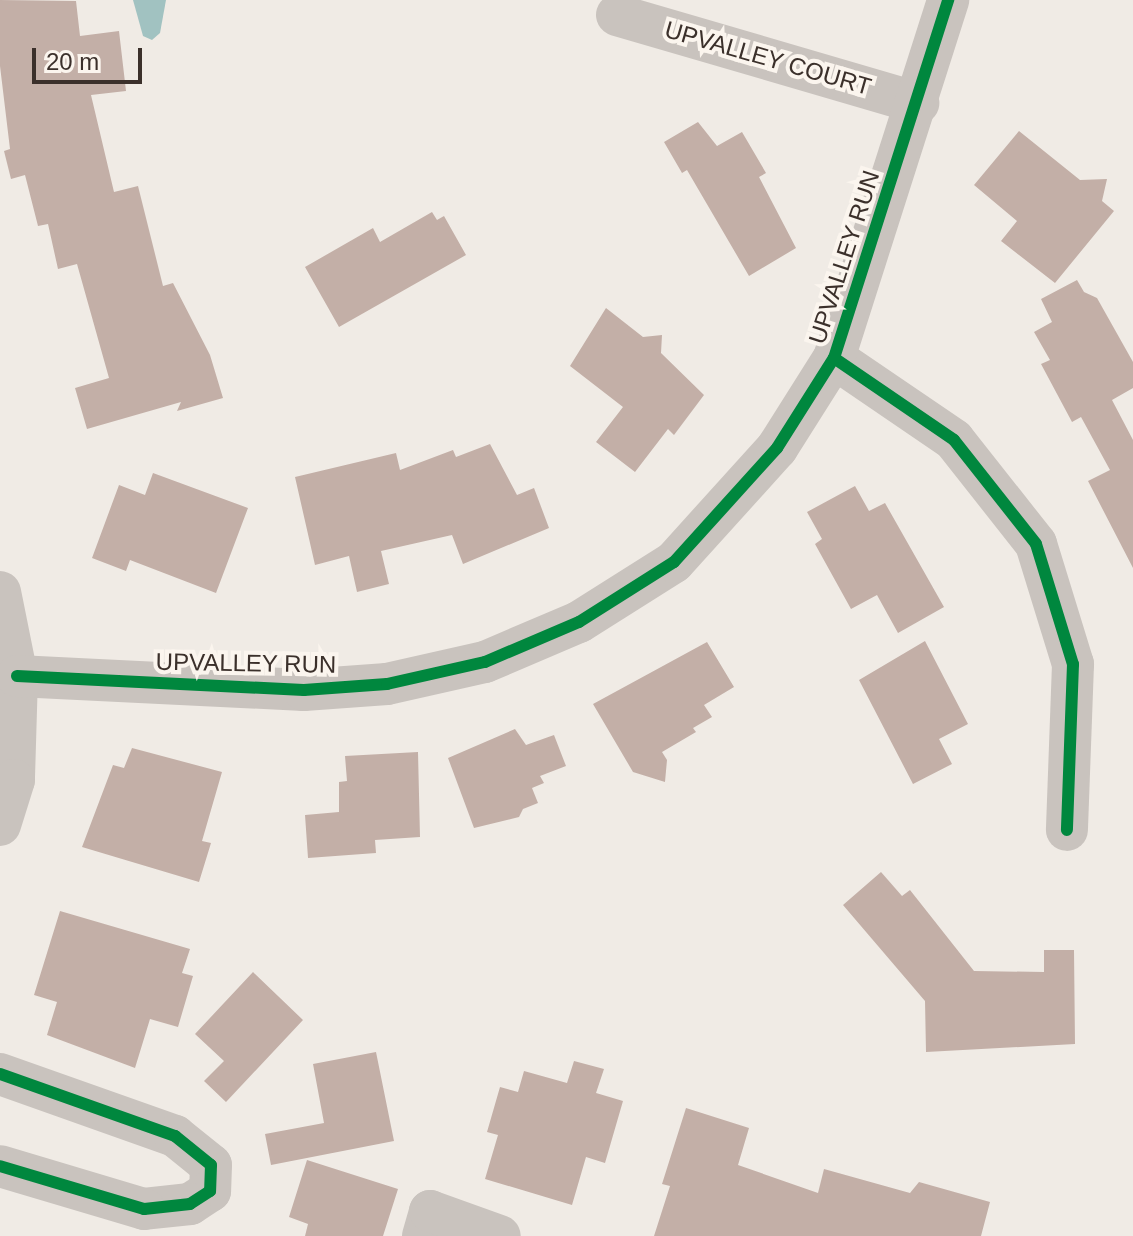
<!DOCTYPE html>
<style>
body{margin:0}
#map{position:relative;width:1133px;height:1236px;overflow:hidden;background:#f0ebe5;font-family:Helvetica,sans-serif}
div>[style]{position:absolute}
.water>*{inset:0;background:#a1c2c1}
.building>*{inset:0;background:#c3afa7}
.minor>*{height:42px;margin:-21px;padding:0 21px;transform-origin:21px;border-radius:21px;background:#c9c3be}
.cycleway>*{height:12px;margin:-6px;padding:0 6px;transform-origin:6px;border-radius:6px;background:#00873e}
span{translate:-50% -50%;white-space:nowrap;text-align:center;line-height:1.15;-webkit-text-stroke:8px #fbf5ee;paint-order:stroke}
.street-label{font-size:24px;color:#3b302b}
.scale{position:absolute;left:32px;top:48px;width:110px;height:36px;box-sizing:border-box;border:4px solid #3b302b;border-top:0;padding-left:10px;font-size:24px;line-height:28px;white-space:nowrap;color:#3b302b;-webkit-text-stroke:6px #fbf5ee;paint-order:stroke}
</style>
<div id="map">
<div class="water">
<div style="clip-path:polygon(133px 0,166px 0,160px 33px,152px 40px,143px 36px)"></div>
</div>
<div class="building">
<div style="clip-path:polygon(0 0,76px 1px,80px 36px,119px 31px,126px 91px,91px 95px,114px 192px,138px 186px,163px 286px,173px 283px,210px 355px,223px 398px,177px 411px,181px 402px,87px 429px,75px 388px,109px 378px,77px 264px,58px 269px,48px 224px,38px 226px,25px 175px,11px 179px,4px 151px,10px 149px,0 66px)"></div>
<div style="clip-path:polygon(698px 122px,717px 146px,742px 132px,766px 173px,759px 177px,796px 248px,749px 276px,687px 170px,682px 173px,664px 142px)"></div>
<div style="clip-path:polygon(1019px 131px,1080px 180px,1107px 179px,1102px 201px,1114px 211px,1055px 283px,1001px 241px,1017px 221px,974px 185px)"></div>
<div style="clip-path:polygon(432px 212px,437px 220px,444px 216px,466px 255px,339px 327px,305px 267px,373px 228px,380px 242px)"></div>
<div style="clip-path:polygon(1077px 280px,1084px 292px,1097px 298px,1133px 362px,1133px 388px,1112px 400px,1133px 440px,1133px 568px,1088px 481px,1110px 470px,1081px 417px,1072px 422px,1041px 364px,1050px 360px,1034px 332px,1052px 322px,1041px 299px)"></div>
<div style="clip-path:polygon(606px 308px,643px 337px,662px 335px,661px 353px,704px 395px,674px 435px,668px 429px,635px 472px,596px 442px,623px 407px,570px 366px)"></div>
<div style="clip-path:polygon(490px 444px,517px 495px,534px 488px,549px 528px,463px 564px,452px 535px,381px 551px,389px 584px,357px 592px,349px 556px,315px 565px,295px 477px,396px 453px,400px 470px,453px 450px,456px 457px)"></div>
<div style="clip-path:polygon(153px 473px,248px 508px,216px 593px,130px 560px,126px 571px,92px 558px,119px 485px,145px 495px)"></div>
<div style="clip-path:polygon(855px 486px,869px 511px,885px 503px,944px 607px,898px 633px,877px 595px,851px 609px,815px 544px,822px 539px,807px 512px)"></div>
<div style="clip-path:polygon(925px 641px,968px 724px,939px 739px,952px 764px,913px 784px,859px 680px)"></div>
<div style="clip-path:polygon(707px 642px,734px 687px,704px 705px,712px 717px,693px 728px,696px 732px,662px 752px,667px 760px,665px 782px,633px 772px,593px 704px)"></div>
<div style="clip-path:polygon(515px 729px,526px 745px,554px 735px,566px 766px,540px 776px,544px 783px,532px 788px,538px 803px,523px 809px,519px 817px,474px 828px,448px 758px)"></div>
<div style="clip-path:polygon(132px 748px,222px 772px,202px 841px,211px 843px,199px 882px,82px 847px,113px 765px,124px 768px)"></div>
<div style="clip-path:polygon(418px 752px,420px 837px,375px 840px,376px 853px,308px 858px,305px 815px,339px 812px,339px 782px,347px 781px,345px 756px)"></div>
<div style="clip-path:polygon(881px 872px,902px 896px,910px 890px,974px 971px,1044px 972px,1044px 950px,1074px 950px,1075px 1044px,926px 1052px,925px 1001px,843px 905px)"></div>
<div style="clip-path:polygon(60px 911px,190px 949px,182px 973px,193px 976px,178px 1027px,150px 1019px,135px 1068px,47px 1035px,57px 1002px,34px 995px)"></div>
<div style="clip-path:polygon(253px 972px,303px 1020px,226px 1102px,204px 1081px,224px 1061px,195px 1034px)"></div>
<div style="clip-path:polygon(376px 1052px,394px 1141px,271px 1165px,265px 1134px,324px 1123px,313px 1064px)"></div>
<div style="clip-path:polygon(574px 1061px,604px 1069px,596px 1093px,623px 1101px,605px 1163px,586px 1157px,572px 1205px,485px 1179px,498px 1135px,487px 1132px,500px 1087px,518px 1092px,524px 1071px,567px 1083px)"></div>
<div style="clip-path:polygon(686px 1108px,749px 1128px,738px 1165px,818px 1193px,824px 1169px,910px 1193px,919px 1182px,990px 1202px,981px 1236px,654px 1236px,670px 1186px,662px 1184px)"></div>
<div style="clip-path:polygon(307px 1160px,398px 1189px,383px 1236px,305px 1236px,308px 1224px,289px 1217px)"></div>
</div>
<div class="minor">
<div style="left:617px;top:15px;width:314px;rotate:16.3deg"></div>
<div style="left:834px;top:358px;width:145px;rotate:34.3deg"></div>
<div style="left:954px;top:440px;width:132px;rotate:51.7deg"></div>
<div style="left:1036px;top:544px;width:126px;rotate:72.9deg"></div>
<div style="left:1073px;top:664px;width:166px;rotate:92.1deg"></div>
<div style="left:0;top:592px;width:86px;rotate:78.6deg"></div>
<div style="left:17px;top:676px;width:104px;rotate:91.7deg"></div>
<div style="left:14px;top:780px;width:47px;rotate:107.3deg"></div>
<div style="left:17px;top:676px;width:287px;rotate:2.8deg"></div>
<div style="left:304px;top:690px;width:83px;rotate:-4.1deg"></div>
<div style="left:387px;top:684px;width:100px;rotate:-12.7deg"></div>
<div style="left:485px;top:662px;width:102px;rotate:-23.1deg"></div>
<div style="left:579px;top:622px;width:112px;rotate:-32.3deg"></div>
<div style="left:674px;top:562px;width:154px;rotate:-47.9deg"></div>
<div style="left:777px;top:448px;width:107px;rotate:-57.7deg"></div>
<div style="left:834px;top:358px;width:376px;rotate:-72.3deg"></div>
<div style="left:0;top:1074px;width:186px;rotate:19.5deg"></div>
<div style="left:175px;top:1136px;width:46px;rotate:38.9deg"></div>
<div style="left:211px;top:1165px;width:26px;rotate:92deg"></div>
<div style="left:210px;top:1191px;width:24px;rotate:147deg"></div>
<div style="left:190px;top:1204px;width:46px;rotate:173.8deg"></div>
<div style="left:144px;top:1209px;width:150px;rotate:-163.4deg"></div>
<div style="left:423px;top:1236px;width:26px;rotate:-74deg"></div>
<div style="left:430px;top:1211px;width:74px;rotate:19.7deg"></div>
</div>
<div class="cycleway">
<div style="left:834px;top:358px;width:145px;rotate:34.3deg"></div>
<div style="left:954px;top:440px;width:132px;rotate:51.7deg"></div>
<div style="left:1036px;top:544px;width:126px;rotate:72.9deg"></div>
<div style="left:1073px;top:664px;width:166px;rotate:92.1deg"></div>
<div style="left:17px;top:676px;width:287px;rotate:2.8deg"></div>
<div style="left:304px;top:690px;width:83px;rotate:-4.1deg"></div>
<div style="left:387px;top:684px;width:100px;rotate:-12.7deg"></div>
<div style="left:485px;top:662px;width:102px;rotate:-23.1deg"></div>
<div style="left:579px;top:622px;width:112px;rotate:-32.3deg"></div>
<div style="left:674px;top:562px;width:154px;rotate:-47.9deg"></div>
<div style="left:777px;top:448px;width:107px;rotate:-57.7deg"></div>
<div style="left:834px;top:358px;width:376px;rotate:-72.3deg"></div>
<div style="left:0;top:1074px;width:186px;rotate:19.5deg"></div>
<div style="left:175px;top:1136px;width:46px;rotate:38.9deg"></div>
<div style="left:211px;top:1165px;width:26px;rotate:92deg"></div>
<div style="left:210px;top:1191px;width:24px;rotate:147deg"></div>
<div style="left:190px;top:1204px;width:46px;rotate:173.8deg"></div>
<div style="left:144px;top:1209px;width:150px;rotate:-163.4deg"></div>
</div>
<div class="street-label">
<span style="left:768px;top:58px;rotate:16deg">UPVALLEY COURT</span>
<span style="left:844px;top:257px;rotate:-72deg">UPVALLEY RUN</span>
<span style="left:246px;top:663px;rotate:1deg">UPVALLEY RUN</span>
</div>
<div class="scale">20 m</div>
</div>
